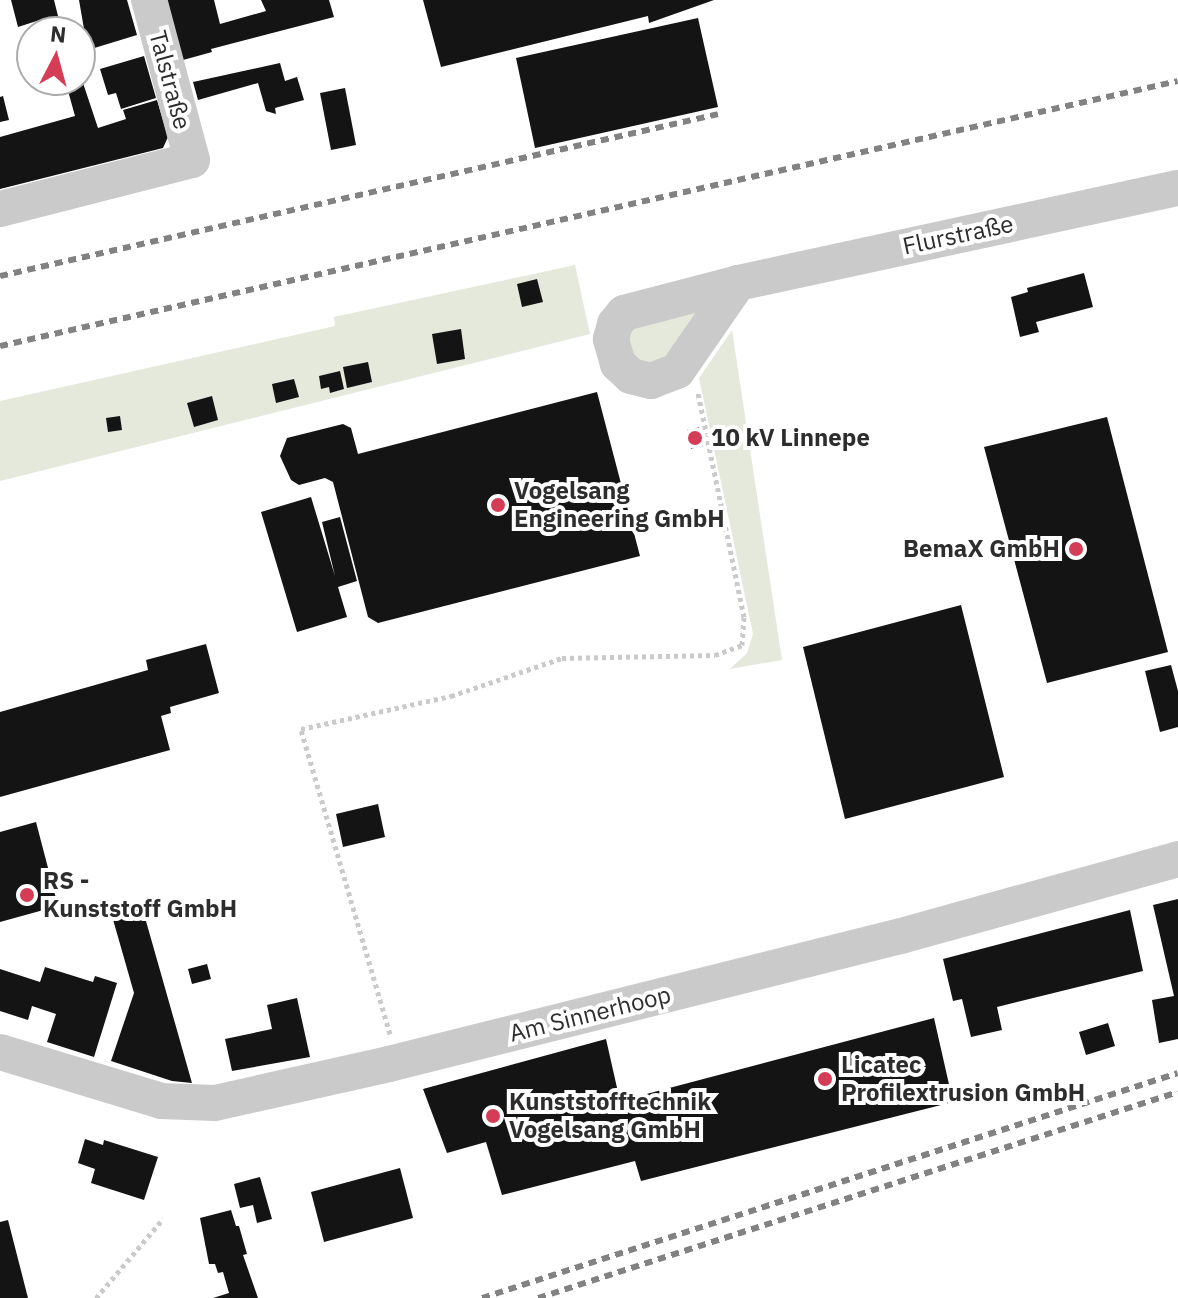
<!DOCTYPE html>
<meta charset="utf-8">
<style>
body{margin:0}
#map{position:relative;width:1178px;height:1298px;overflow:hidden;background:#fff;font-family:"IBM Plex Sans",sans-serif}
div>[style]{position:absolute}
.green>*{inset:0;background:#e4e9db}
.building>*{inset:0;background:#141414}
.path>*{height:5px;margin-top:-2.5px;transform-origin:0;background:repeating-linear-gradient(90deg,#cacaca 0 4px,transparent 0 8px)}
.minor>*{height:36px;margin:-18px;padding:0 18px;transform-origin:18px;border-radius:18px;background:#cacaca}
.rail>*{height:6px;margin-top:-3px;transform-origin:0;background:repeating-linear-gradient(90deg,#828282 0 8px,transparent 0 14px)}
.dots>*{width:22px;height:22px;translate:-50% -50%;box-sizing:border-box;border:4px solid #fff;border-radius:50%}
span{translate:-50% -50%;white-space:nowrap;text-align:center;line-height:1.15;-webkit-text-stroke:8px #fff;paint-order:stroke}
.street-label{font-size:24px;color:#2d2d2d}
.poi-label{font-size:24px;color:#2d2d2d;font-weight:700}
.left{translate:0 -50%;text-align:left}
.right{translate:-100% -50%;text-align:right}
.north{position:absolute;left:16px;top:16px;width:80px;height:80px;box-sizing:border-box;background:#fff;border:2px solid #ababab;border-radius:50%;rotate:6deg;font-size:22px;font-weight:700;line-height:32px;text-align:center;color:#2d2d2d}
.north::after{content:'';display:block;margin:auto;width:28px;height:36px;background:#d53d57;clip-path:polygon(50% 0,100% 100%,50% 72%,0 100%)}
</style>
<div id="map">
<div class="green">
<div style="clip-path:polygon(575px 265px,590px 334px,0 481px,0 401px,335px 326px,334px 317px)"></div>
<div style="clip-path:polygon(719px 290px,705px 332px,640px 377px,616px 325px)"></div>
<div style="clip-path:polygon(732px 330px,782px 660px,730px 669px,747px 653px,753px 634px,699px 378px)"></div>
</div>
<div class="building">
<div style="clip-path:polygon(11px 0,54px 0,60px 24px,49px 27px,46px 18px,18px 27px)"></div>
<div style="clip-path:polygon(79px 0,127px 0,137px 35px,91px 49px,94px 60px,80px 64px,80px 30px,84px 29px)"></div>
<div style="clip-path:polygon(165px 0,214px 0,220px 24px,266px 11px,261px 0,329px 0,334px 17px,211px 49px,212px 52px,183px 60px)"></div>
<div style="clip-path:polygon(423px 0,714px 0,649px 23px,648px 16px,441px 67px)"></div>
<div style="clip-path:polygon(698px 18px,718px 107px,535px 148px,516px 58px)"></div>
<div style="clip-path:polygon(32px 35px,32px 65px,31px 65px,23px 38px)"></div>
<div style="clip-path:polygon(144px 56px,156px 98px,121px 109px,116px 93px,108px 95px,100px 69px)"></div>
<div style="clip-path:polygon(280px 63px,285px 81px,297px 77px,304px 100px,275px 108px,276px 114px,266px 111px,258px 83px,198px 100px,193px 82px)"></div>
<div style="clip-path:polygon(65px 80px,82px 80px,98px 128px,126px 119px,123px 110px,157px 100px,168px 137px,163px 148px,0 189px,0 137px,75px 116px)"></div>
<div style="clip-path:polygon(345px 88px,356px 145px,331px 150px,320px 93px)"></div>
<div style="clip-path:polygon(3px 96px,9px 120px,0 122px,0 97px)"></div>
<div style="clip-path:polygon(1084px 273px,1093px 307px,1036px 322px,1039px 332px,1020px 337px,1011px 297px,1028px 292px,1027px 288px)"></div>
<div style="clip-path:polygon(537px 279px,543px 302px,522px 307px,517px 284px)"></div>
<div style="clip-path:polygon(461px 329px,465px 359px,437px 364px,432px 334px)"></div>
<div style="clip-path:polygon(368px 362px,372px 382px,347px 388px,343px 367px)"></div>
<div style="clip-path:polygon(340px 371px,344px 389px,330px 393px,329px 387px,321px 389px,319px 376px)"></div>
<div style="clip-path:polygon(294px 379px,299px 397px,276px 403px,272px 384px)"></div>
<div style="clip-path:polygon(597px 392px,640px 556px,378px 623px,368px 617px,333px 482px,325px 478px,299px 485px,291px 480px,280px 456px,287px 438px,343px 424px,351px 428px,358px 454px)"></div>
<div style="clip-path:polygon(212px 396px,218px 420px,194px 427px,187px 403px)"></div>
<div style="clip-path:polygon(120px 416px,122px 430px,108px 432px,106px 418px)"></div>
<div style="clip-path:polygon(1107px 417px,1168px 652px,1047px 683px,984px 447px)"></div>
<div style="clip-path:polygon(699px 427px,703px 446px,691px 449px,687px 430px)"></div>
<div style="clip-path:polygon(311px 497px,335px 576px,322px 522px,340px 517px,357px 581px,338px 587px,347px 617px,297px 632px,261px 512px)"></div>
<div style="clip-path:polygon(961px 605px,1004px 777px,845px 819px,803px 647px)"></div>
<div style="clip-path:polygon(206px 644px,219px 693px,170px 707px,171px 713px,161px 716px,170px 750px,0 797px,0 712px,148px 670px,146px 660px)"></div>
<div style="clip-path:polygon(1171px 665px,1178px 691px,1178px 727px,1160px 732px,1145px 671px)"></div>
<div style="clip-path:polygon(378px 804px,385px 837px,343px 847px,336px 814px)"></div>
<div style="clip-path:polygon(36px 822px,58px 906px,0 922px,0 832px)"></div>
<div style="clip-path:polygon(1178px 899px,1178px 1039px,1159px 1043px,1152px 1000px,1174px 996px,1153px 905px)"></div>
<div style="clip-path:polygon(142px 907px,192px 1083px,172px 1081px,111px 1061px,134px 993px,112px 916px)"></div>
<div style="clip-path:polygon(1130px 910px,1143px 971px,997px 1007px,1002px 1030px,971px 1037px,962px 999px,953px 1001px,943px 959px)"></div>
<div style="clip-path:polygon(207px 964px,211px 979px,192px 984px,188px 969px)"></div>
<div style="clip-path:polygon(45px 967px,93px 982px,95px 976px,117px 983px,94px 1057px,47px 1042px,56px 1014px,32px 1006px,28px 1020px,0 1011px,0 969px,40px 982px)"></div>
<div style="clip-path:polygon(297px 998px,310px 1057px,232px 1071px,225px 1039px,272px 1029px,267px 1005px)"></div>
<div style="clip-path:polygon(934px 1018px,953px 1102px,641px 1181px,635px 1161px,502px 1195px,486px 1142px,447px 1153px,423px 1089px,606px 1039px,620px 1101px)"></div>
<div style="clip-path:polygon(1108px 1023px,1115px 1046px,1086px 1055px,1079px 1032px)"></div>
<div style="clip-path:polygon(85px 1139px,103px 1145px,104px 1140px,158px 1157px,144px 1200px,91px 1183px,95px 1169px,78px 1163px)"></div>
<div style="clip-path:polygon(400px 1168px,413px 1218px,324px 1242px,311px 1192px)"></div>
<div style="clip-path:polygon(260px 1177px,272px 1219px,257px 1223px,253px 1205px,240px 1208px,234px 1184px)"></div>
<div style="clip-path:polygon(231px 1210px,236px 1226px,239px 1226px,247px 1254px,243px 1255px,258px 1298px,213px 1298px,229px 1293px,223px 1272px,218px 1273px,215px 1264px,209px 1264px,200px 1218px)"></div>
<div style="clip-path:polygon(8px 1220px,28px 1298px,0 1298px,0 1222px)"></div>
</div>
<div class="path">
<div style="left:390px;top:1034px;width:318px;rotate:-106.3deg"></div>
<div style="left:301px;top:729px;width:154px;rotate:-12.4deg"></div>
<div style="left:451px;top:696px;width:117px;rotate:-18.9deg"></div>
<div style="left:562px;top:658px;width:153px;rotate:-1.1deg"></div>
<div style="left:715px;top:655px;width:29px;rotate:-20deg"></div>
<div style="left:742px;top:645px;width:28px;rotate:-86deg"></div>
<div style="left:744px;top:617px;width:230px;rotate:-101.6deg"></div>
<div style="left:96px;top:1298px;width:104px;rotate:-49.7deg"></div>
</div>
<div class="minor">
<div style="left:0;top:209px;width:198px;rotate:-14.3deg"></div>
<div style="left:192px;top:160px;width:166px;rotate:-105deg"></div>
<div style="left:738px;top:283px;width:107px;rotate:124.7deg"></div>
<div style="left:677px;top:371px;width:28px;rotate:159deg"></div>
<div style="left:651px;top:381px;width:21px;rotate:-166deg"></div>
<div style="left:631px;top:376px;width:18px;rotate:-137deg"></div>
<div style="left:618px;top:364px;width:26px;rotate:-106deg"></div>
<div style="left:611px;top:339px;width:16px;rotate:-75deg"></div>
<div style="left:615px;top:324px;width:14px;rotate:-51deg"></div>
<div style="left:624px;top:313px;width:118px;rotate:-14.7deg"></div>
<div style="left:738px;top:283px;width:450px;rotate:-12.2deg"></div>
<div style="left:0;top:1052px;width:168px;rotate:16.9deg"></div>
<div style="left:161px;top:1101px;width:54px;rotate:2.1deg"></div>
<div style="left:215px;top:1103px;width:178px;rotate:-12.6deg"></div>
<div style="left:389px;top:1064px;width:528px;rotate:-14.04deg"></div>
<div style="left:901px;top:936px;width:288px;rotate:-15.5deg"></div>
</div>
<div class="rail">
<div style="left:0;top:276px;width:736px;rotate:-12.71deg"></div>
<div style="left:0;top:346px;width:1207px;rotate:-12.68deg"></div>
<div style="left:482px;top:1298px;width:731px;rotate:-17.91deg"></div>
<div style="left:538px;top:1298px;width:672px;rotate:-17.84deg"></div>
</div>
<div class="dots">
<div style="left:695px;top:438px;background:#d53d57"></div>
<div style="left:498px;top:505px;background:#d53d57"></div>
<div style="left:1076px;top:549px;background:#d53d57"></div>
<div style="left:27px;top:895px;background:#d53d57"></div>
<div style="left:825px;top:1079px;background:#d53d57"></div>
<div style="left:493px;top:1116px;background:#d53d57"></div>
</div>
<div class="street-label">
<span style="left:170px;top:80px;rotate:75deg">Talstraße</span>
<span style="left:958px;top:235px;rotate:-12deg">Flurstraße</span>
<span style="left:590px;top:1014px;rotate:-14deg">Am Sinnerhoop</span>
</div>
<div class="poi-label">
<span class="left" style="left:711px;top:438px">10 kV Linnepe</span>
<span class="left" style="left:514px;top:505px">Vogelsang<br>Engineering GmbH</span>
<span class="right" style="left:1060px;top:549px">BemaX GmbH</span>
<span class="left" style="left:43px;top:895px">RS -<br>Kunststoff GmbH</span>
<span class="left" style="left:841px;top:1079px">Licatec<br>Profilextrusion GmbH</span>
<span class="left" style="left:509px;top:1116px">Kunststofftechnik<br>Vogelsang GmbH</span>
</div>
<div class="north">N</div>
</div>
